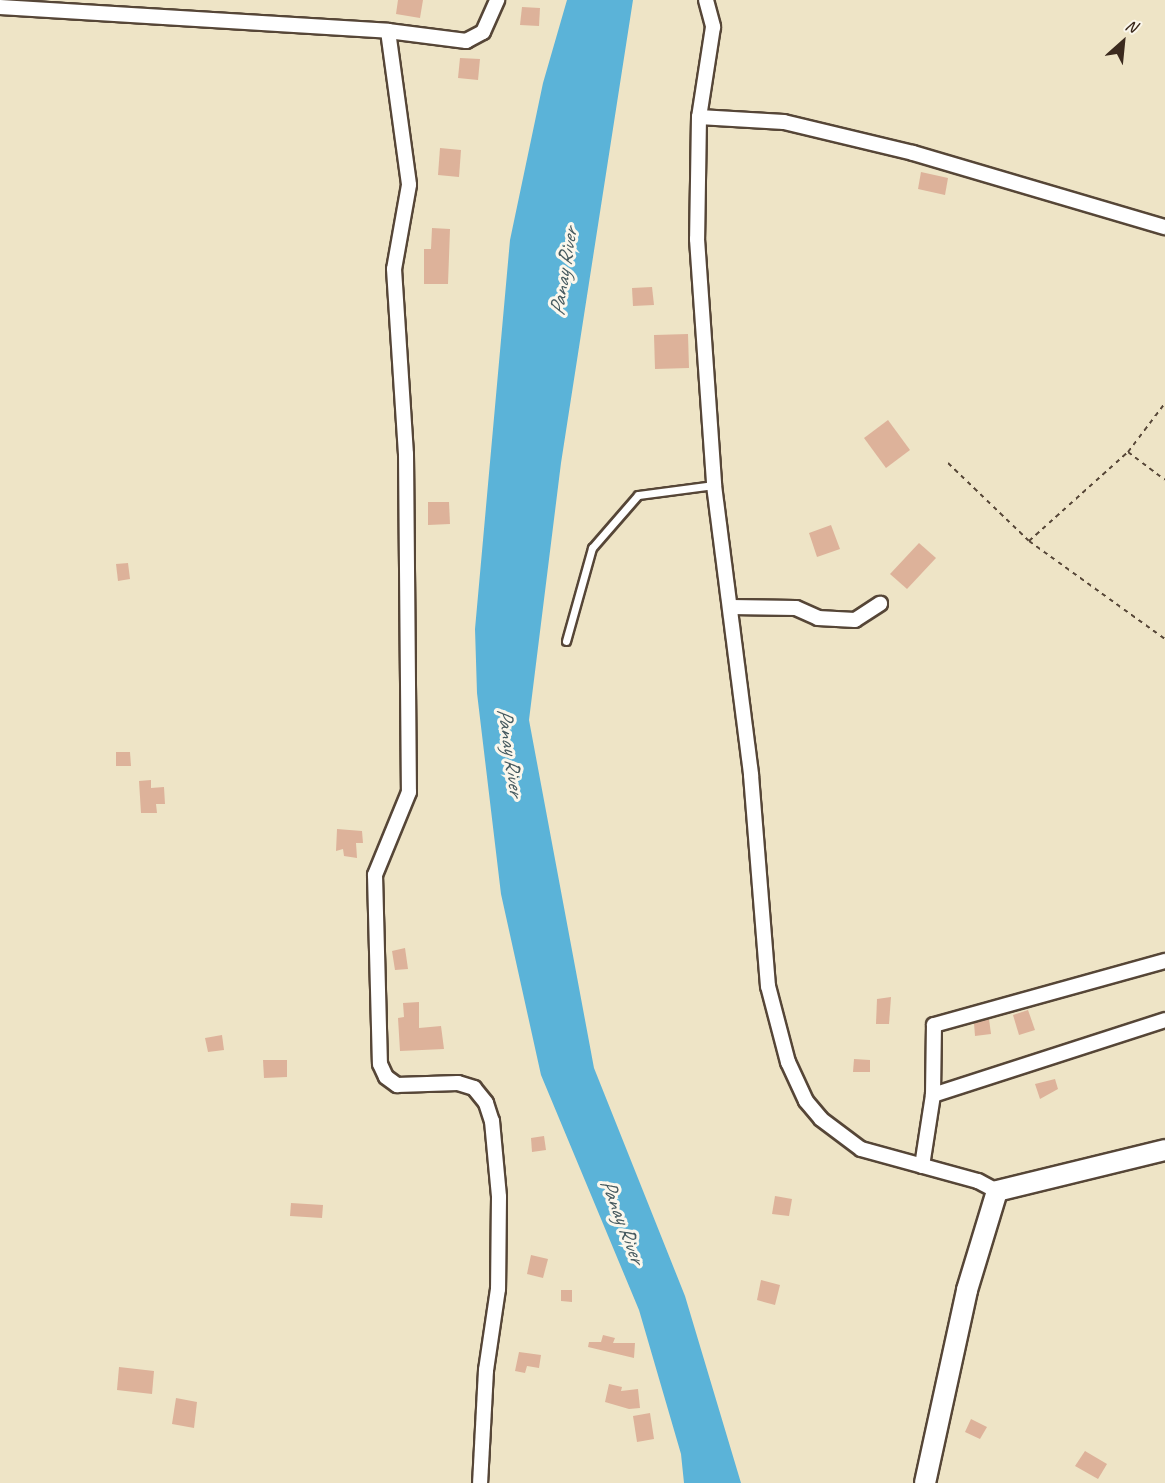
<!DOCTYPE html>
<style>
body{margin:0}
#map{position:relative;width:1165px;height:1483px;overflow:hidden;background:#eee4c6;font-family:Caveat,sans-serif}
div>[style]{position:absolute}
.water>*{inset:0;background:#5bb3d8}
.building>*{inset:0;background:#ddb29a}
.path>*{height:2px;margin-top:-1px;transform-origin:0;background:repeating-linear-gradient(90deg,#564637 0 4.5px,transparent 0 9px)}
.roads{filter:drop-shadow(2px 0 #564637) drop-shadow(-2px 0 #564637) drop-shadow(0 2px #564637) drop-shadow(0 -2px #564637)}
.lane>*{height:7px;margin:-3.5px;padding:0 3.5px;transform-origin:3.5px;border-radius:3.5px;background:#fff}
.street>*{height:14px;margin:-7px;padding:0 7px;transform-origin:7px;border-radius:7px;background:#fff}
.secondary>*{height:20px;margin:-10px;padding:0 10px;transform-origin:10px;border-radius:10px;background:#fff}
span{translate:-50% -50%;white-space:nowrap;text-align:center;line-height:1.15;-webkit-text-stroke:6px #fbf7ec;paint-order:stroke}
.water-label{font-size:22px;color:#465a5f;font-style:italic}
.north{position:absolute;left:1093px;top:12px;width:60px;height:60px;-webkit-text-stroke:4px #fbf7ec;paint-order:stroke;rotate:27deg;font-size:16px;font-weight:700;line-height:24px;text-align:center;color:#3b2a1e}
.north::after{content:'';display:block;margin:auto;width:21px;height:27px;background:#3b2a1e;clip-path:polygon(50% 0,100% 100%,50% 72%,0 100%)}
</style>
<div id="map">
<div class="water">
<div style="clip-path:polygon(567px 0,633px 0,561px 463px,529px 720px,594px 1068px,685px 1296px,741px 1483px,684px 1483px,681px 1454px,639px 1310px,541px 1075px,501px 894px,477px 693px,475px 629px,510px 240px,543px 83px)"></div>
</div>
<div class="building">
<div style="clip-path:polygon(398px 0,423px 0,420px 18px,396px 14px)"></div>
<div style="clip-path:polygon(522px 7px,540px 8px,539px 26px,520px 25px)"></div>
<div style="clip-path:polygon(460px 58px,480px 59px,478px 80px,458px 78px)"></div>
<div style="clip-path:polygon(440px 148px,461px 150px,459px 177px,438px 175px)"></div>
<div style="clip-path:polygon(921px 172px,948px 178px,945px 195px,918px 189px)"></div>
<div style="clip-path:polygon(432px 228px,450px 229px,448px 284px,424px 284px,424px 249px,431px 249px)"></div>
<div style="clip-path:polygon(652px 287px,654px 305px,633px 306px,632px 288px)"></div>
<div style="clip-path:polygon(688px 334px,689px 368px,655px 369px,654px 335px)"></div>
<div style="clip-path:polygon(888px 420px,910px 450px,886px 468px,864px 438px)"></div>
<div style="clip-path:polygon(428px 502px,449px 502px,450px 524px,428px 525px)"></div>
<div style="clip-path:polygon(831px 525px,840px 549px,817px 557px,809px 533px)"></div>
<div style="clip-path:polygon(919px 543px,936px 558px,907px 589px,890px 574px)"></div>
<div style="clip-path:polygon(128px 563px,130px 579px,118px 581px,116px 564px)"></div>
<div style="clip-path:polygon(116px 752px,130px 752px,131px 766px,116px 766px)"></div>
<div style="clip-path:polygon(151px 780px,151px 788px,164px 787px,165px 804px,156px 804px,157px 813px,141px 813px,139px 781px)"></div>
<div style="clip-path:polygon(337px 829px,362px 831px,363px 843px,356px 843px,357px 858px,344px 856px,343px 849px,336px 851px)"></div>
<div style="clip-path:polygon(405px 948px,408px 969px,395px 970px,392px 951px)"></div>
<div style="clip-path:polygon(891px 997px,889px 1024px,876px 1024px,877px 999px)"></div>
<div style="clip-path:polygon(419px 1002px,419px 1028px,441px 1026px,444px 1049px,400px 1051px,398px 1018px,404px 1017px,403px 1003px)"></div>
<div style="clip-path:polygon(1028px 1010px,1035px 1030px,1019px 1035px,1013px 1015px)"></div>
<div style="clip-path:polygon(989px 1019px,991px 1034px,975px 1036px,974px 1023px)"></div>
<div style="clip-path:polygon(222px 1035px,224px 1050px,208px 1052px,205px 1038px)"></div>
<div style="clip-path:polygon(854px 1059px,870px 1060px,870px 1072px,853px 1072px)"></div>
<div style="clip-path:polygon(263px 1060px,287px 1060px,287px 1077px,264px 1078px)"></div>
<div style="clip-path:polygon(1055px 1079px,1058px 1089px,1040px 1099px,1035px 1084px)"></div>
<div style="clip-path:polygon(544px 1136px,546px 1150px,532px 1152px,531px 1138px)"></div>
<div style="clip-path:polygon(775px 1196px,792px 1199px,789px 1216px,772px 1214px)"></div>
<div style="clip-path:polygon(291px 1203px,323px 1205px,322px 1218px,290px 1216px)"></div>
<div style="clip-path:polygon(531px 1255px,548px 1259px,543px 1278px,527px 1274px)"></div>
<div style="clip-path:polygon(761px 1280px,780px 1285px,775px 1305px,757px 1300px)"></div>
<div style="clip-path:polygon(561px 1290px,572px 1290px,572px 1302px,561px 1301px)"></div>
<div style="clip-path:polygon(603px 1335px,615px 1338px,613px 1343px,635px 1343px,634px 1358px,588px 1347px,589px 1342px,601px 1342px)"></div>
<div style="clip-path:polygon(519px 1352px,541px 1355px,539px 1368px,527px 1366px,525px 1373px,515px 1371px)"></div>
<div style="clip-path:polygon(119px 1367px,154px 1371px,152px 1394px,117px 1390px)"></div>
<div style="clip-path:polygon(609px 1384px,622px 1387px,621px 1391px,638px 1389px,640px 1408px,629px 1409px,605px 1402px)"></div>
<div style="clip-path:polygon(176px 1398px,197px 1402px,194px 1428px,172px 1424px)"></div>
<div style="clip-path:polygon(650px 1413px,654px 1439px,637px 1442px,633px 1416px)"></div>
<div style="clip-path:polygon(971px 1419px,987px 1427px,980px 1439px,965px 1432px)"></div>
<div style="clip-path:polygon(1085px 1451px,1107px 1464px,1098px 1479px,1075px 1466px)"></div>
</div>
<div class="path">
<div style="left:1128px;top:452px;width:46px;rotate:37.1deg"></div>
<div style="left:948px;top:463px;width:112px;rotate:43.9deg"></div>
<div style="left:1029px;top:541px;width:133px;rotate:-42deg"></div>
<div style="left:1128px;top:452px;width:61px;rotate:-52.9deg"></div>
<div style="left:1029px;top:541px;width:168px;rotate:35.8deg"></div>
</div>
<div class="roads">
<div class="lane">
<div style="left:566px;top:641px;width:97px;rotate:-74.4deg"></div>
<div style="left:592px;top:548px;width:70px;rotate:-49deg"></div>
<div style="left:638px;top:495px;width:77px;rotate:-7.5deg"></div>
</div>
<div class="street">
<div style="left:706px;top:0;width:28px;rotate:75deg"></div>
<div style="left:713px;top:27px;width:91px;rotate:98.8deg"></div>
<div style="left:699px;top:117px;width:122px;rotate:90.9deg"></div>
<div style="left:697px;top:239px;width:247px;rotate:86deg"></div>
<div style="left:714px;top:485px;width:292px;rotate:82.7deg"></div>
<div style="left:751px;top:775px;width:212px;rotate:85.4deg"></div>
<div style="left:768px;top:986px;width:79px;rotate:75.3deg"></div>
<div style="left:788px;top:1062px;width:43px;rotate:65.2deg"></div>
<div style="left:806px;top:1101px;width:23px;rotate:50deg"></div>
<div style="left:821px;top:1119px;width:50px;rotate:36.9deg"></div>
<div style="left:861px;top:1149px;width:121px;rotate:15.3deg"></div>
<div style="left:978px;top:1181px;width:21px;rotate:28deg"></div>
<div style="left:0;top:7px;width:389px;rotate:3.5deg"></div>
<div style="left:388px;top:31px;width:79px;rotate:7.3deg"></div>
<div style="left:466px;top:41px;width:19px;rotate:-28deg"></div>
<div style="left:483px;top:32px;width:35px;rotate:-66deg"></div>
<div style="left:388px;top:31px;width:155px;rotate:82.2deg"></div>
<div style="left:409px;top:185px;width:85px;rotate:100.1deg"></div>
<div style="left:394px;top:269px;width:185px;rotate:86.3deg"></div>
<div style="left:406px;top:454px;width:338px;rotate:89.5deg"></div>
<div style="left:409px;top:792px;width:90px;rotate:112.3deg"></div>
<div style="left:375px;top:875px;width:189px;rotate:88.5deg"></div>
<div style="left:380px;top:1064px;width:14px;rotate:65deg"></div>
<div style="left:386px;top:1077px;width:14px;rotate:36deg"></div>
<div style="left:397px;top:1085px;width:61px;rotate:-1.9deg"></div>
<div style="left:458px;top:1083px;width:17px;rotate:17deg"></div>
<div style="left:474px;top:1088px;width:19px;rotate:51deg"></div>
<div style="left:486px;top:1103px;width:19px;rotate:72deg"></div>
<div style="left:492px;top:1121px;width:76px;rotate:84.7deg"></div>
<div style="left:499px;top:1197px;width:92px;rotate:90.6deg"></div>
<div style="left:498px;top:1289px;width:82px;rotate:98.4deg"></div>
<div style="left:486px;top:1370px;width:113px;rotate:93deg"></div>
<div style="left:699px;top:117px;width:85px;rotate:3.4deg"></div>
<div style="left:784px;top:122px;width:133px;rotate:13.5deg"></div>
<div style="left:913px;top:153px;width:263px;rotate:16.4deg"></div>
<div style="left:731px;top:607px;width:65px;rotate:0.9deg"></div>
<div style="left:796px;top:608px;width:24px;rotate:24deg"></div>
<div style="left:818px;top:618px;width:37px;rotate:3deg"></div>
<div style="left:855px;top:620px;width:30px;rotate:-33deg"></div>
<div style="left:933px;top:1095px;width:244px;rotate:-17.9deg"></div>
<div style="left:922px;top:1166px;width:72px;rotate:-81.2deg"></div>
<div style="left:933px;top:1095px;width:70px;rotate:-89.2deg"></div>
<div style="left:934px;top:1025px;width:240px;rotate:-15.5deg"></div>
</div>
<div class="secondary">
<div style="left:925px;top:1483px;width:198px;rotate:-77.7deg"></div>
<div style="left:967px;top:1290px;width:103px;rotate:-73.1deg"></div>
<div style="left:997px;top:1191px;width:173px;rotate:-13.7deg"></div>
</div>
</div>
<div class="water-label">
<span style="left:564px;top:272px;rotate:-81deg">Panay River</span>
<span style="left:510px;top:752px;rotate:82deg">Panay River</span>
<span style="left:622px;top:1221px;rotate:69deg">Panay River</span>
</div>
<div class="north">N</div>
</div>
